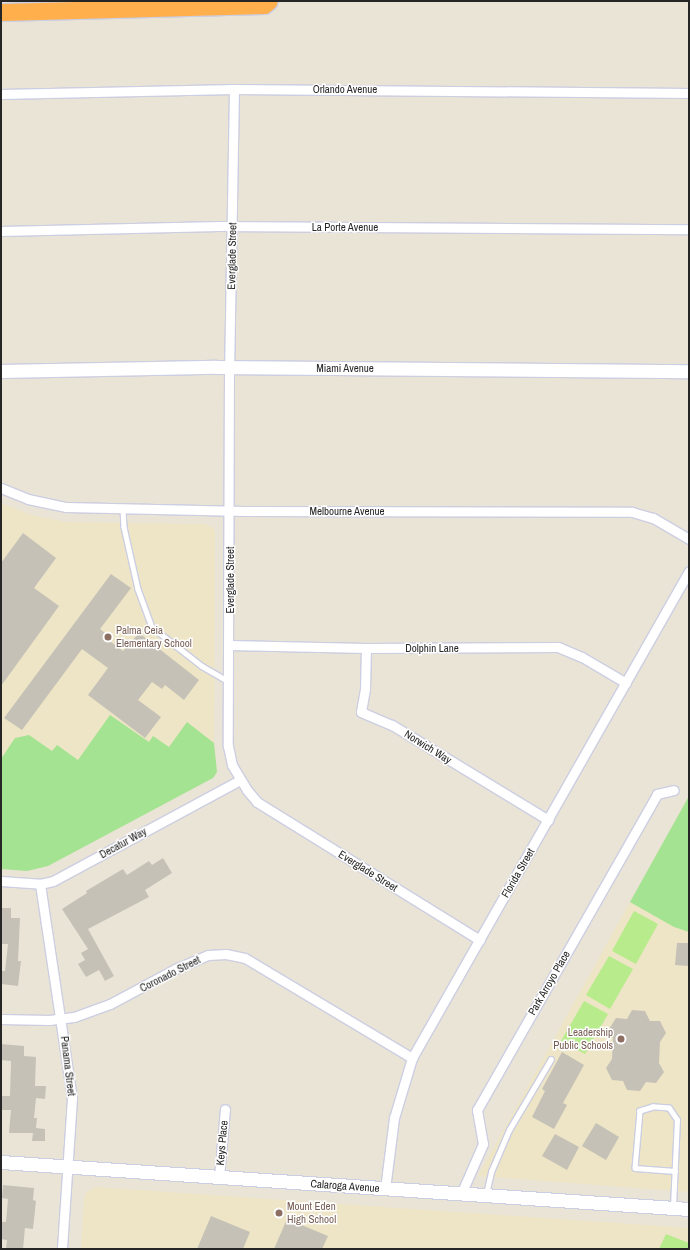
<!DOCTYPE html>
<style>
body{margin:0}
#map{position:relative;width:690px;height:1250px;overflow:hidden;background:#eae4d7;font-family:"Archivo Narrow",sans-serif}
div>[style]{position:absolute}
.education>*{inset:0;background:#ede5c5}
.green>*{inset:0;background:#a3e391}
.pitch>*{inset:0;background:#b7eb8c}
.building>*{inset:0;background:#c5c1b7}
.roads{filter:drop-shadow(1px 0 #cccee1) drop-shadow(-1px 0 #cccee1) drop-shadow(0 1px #cccee1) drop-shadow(0 -1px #cccee1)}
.lane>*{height:4.5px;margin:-2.25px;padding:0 2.25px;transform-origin:2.25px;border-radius:2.25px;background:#fff}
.street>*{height:9px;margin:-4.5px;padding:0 4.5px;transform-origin:4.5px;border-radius:4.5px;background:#fff}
.secondary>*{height:13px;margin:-6.5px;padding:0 6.5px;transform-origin:6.5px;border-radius:6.5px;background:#fff}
.highway>*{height:17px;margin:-8.5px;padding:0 8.5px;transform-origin:8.5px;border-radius:8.5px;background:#ffb04d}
.dots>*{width:11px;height:11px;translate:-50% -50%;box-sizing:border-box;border:2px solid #fff;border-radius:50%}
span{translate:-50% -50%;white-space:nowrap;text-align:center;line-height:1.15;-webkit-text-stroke:3px #fff;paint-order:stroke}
.street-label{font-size:11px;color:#262626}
.education-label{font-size:11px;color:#785e54}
.left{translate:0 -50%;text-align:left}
.right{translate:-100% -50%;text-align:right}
.frame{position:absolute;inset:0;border:2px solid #262626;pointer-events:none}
</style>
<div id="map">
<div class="education">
<div style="clip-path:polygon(1px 503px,32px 515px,66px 522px,204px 524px,213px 527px,215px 532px,214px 743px,217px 772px,213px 778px,48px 866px,27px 871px,1px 869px)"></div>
<div style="clip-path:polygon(689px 796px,689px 1192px,478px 1176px,630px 902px)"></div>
<div style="clip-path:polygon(95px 1187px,689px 1228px,689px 1249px,81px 1249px,84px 1198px,86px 1193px)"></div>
</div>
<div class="green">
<div style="clip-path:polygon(110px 715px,149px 742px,153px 736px,169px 747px,187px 722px,214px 743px,217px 772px,213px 778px,48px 866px,27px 871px,1px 869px,1px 759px,15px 738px,29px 735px,52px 751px,57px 745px,78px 760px)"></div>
<div style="clip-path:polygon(689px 796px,689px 932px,674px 927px,630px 902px)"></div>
</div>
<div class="pitch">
<div style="clip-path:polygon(634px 911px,658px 924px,636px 964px,612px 951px)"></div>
<div style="clip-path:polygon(609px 956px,633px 969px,610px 1009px,586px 995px)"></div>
<div style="clip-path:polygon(584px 1001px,608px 1014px,585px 1054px,561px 1041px)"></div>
<div style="clip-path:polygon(666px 1234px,689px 1243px,689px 1249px,659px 1249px)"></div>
</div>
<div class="building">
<div style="clip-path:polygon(23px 533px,56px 558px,34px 588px,59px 606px,1px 686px,1px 563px)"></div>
<div style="clip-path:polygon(111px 574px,131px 588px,100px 629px,105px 633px,103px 636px,123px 651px,139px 633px,199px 680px,184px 700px,165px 685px,162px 689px,152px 682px,138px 700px,161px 717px,145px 738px,88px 695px,108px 668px,82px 649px,22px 730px,4px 718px)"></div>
<div style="clip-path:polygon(163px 858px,172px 873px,145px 890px,149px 897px,88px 929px,114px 976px,105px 981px,99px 970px,86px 977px,78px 964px,85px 960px,81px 953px,88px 949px,62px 909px,87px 893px,86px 891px,123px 869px,127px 875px,149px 861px,152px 865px)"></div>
<div style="clip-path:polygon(2px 908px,11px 908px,11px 918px,20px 918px,18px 961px,21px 961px,18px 986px,1px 984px,1px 971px,5px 971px,8px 944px,1px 944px)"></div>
<div style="clip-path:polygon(677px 943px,689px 943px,689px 966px,675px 965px)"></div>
<div style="clip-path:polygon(632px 1010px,645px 1011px,650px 1021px,660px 1021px,666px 1033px,660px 1042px,659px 1063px,664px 1072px,656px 1083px,646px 1082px,640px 1091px,627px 1090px,623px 1081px,612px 1080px,606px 1068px,612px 1059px,613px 1038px,609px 1029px,616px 1018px,627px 1019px)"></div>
<div style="clip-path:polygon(1px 1044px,24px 1046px,24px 1056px,36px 1057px,35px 1086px,46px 1086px,45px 1099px,36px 1098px,34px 1118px,37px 1118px,36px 1128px,45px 1129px,45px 1141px,32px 1141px,33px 1133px,9px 1133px,11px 1110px,1px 1110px,1px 1096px,10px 1096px,11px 1061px,1px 1060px)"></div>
<div style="clip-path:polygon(562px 1052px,584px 1065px,563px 1103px,567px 1105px,554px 1129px,532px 1117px,545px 1091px,542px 1089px)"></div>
<div style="clip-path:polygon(596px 1123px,619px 1137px,606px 1160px,582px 1146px)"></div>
<div style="clip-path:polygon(555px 1134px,579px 1147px,567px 1170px,542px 1156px)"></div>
<div style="clip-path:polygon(3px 1185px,34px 1188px,33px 1200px,36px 1201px,33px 1229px,25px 1228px,23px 1249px,6px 1249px,7px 1240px,1px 1239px,1px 1222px,6px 1222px,8px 1199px,2px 1198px)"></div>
<div style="clip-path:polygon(211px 1216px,250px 1232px,243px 1249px,197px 1249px)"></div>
<div style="clip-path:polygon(287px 1219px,328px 1236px,322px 1249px,274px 1249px)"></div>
</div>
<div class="roads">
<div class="lane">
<div style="left:123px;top:509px;width:18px;rotate:87deg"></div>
<div style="left:124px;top:527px;width:64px;rotate:77.3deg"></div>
<div style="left:138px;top:589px;width:40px;rotate:69.8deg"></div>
<div style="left:152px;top:627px;width:63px;rotate:38deg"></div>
<div style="left:202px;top:666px;width:30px;rotate:30deg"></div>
<div style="left:486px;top:1194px;width:23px;rotate:-77deg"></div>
<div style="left:491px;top:1172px;width:46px;rotate:-66.8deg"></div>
<div style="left:509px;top:1130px;width:82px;rotate:-59.4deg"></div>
<div style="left:673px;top:1207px;width:87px;rotate:-87.4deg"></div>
<div style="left:677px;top:1120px;width:14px;rotate:-124deg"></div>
<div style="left:669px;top:1108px;width:16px;rotate:-176deg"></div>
<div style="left:653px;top:1107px;width:14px;rotate:163deg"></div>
<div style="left:640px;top:1111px;width:57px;rotate:95deg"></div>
<div style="left:635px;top:1168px;width:40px;rotate:4.3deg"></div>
</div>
<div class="street">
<div style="left:234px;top:89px;width:278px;rotate:91deg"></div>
<div style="left:229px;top:367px;width:379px;rotate:90.2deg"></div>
<div style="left:228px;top:746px;width:19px;rotate:78deg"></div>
<div style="left:232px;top:765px;width:29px;rotate:59deg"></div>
<div style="left:247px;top:790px;width:16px;rotate:50deg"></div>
<div style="left:257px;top:802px;width:262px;rotate:31.8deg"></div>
<div style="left:1px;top:94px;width:233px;rotate:-1.2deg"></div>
<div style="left:234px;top:89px;width:455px;rotate:0.5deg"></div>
<div style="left:1px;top:231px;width:218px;rotate:-1.3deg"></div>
<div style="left:219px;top:226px;width:470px;rotate:0.4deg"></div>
<div style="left:1px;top:488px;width:29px;rotate:22deg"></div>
<div style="left:28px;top:499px;width:39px;rotate:12deg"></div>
<div style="left:66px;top:507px;width:179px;rotate:1.3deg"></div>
<div style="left:245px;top:511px;width:387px;rotate:0.1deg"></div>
<div style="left:632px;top:512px;width:22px;rotate:16deg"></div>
<div style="left:653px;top:518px;width:42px;rotate:30.3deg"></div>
<div style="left:229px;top:645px;width:137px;rotate:1.3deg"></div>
<div style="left:366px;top:648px;width:192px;rotate:-0.3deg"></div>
<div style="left:558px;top:647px;width:26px;rotate:23deg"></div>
<div style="left:582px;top:657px;width:51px;rotate:30.6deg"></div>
<div style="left:366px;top:648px;width:41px;rotate:91.4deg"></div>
<div style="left:365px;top:689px;width:23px;rotate:100deg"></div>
<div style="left:361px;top:712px;width:34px;rotate:23deg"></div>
<div style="left:392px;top:725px;width:183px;rotate:31.3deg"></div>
<div style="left:1px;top:881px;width:39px;rotate:4deg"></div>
<div style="left:40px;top:884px;width:13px;rotate:-13deg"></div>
<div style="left:53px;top:881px;width:213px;rotate:-28.4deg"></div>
<div style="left:40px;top:884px;width:216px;rotate:81.5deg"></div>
<div style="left:72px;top:1098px;width:151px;rotate:93.8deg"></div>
<div style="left:1px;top:1019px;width:48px;rotate:1.2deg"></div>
<div style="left:49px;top:1020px;width:25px;rotate:-7deg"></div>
<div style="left:74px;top:1017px;width:38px;rotate:-20deg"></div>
<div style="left:110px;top:1004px;width:74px;rotate:-28.3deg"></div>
<div style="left:175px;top:969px;width:36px;rotate:-23deg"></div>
<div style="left:208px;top:955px;width:18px;rotate:-3deg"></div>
<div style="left:226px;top:954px;width:19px;rotate:12deg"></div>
<div style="left:245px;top:958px;width:195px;rotate:30.9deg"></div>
<div style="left:219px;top:1177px;width:68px;rotate:-85deg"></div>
<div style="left:385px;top:1189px;width:72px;rotate:-82.8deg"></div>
<div style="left:394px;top:1118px;width:63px;rotate:-73.3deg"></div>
<div style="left:412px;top:1058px;width:560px;rotate:-60.37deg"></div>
<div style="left:461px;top:1194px;width:55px;rotate:-66.3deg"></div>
<div style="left:483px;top:1144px;width:35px;rotate:-100deg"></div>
<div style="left:477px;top:1110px;width:364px;rotate:-60.3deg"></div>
<div style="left:657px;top:794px;width:17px;rotate:-13deg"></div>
</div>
<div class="secondary">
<div style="left:1px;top:371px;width:215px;rotate:-1.1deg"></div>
<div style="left:216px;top:367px;width:473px;rotate:0.5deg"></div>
<div style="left:1px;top:1162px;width:690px;rotate:3.91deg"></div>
</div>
<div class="highway">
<div style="left:1px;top:12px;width:263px;rotate:-1.5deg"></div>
<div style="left:264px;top:5px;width:6px;rotate:-39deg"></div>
</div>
</div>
<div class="dots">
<div style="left:108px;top:637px;background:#8d6e63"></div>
<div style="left:621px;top:1039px;background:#8d6e63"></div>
<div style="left:279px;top:1213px;background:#8d6e63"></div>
</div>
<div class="street-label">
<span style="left:345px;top:89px">Orlando Avenue</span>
<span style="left:345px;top:227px">La Porte Avenue</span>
<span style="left:232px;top:256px;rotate:-89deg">Everglade Street</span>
<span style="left:345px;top:368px">Miami Avenue</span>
<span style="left:347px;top:511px">Melbourne Avenue</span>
<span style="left:230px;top:580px;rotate:-90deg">Everglade Street</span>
<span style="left:432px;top:648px">Dolphin Lane</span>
<span style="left:428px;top:747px;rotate:32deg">Norwich Way</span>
<span style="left:123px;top:843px;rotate:-29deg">Decatur Way</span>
<span style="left:368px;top:871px;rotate:32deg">Everglade Street</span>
<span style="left:518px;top:873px;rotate:-60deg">Florida Street</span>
<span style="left:170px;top:974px;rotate:-27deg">Coronado Street</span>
<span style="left:549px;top:983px;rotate:-60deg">Park Arroyo Place</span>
<span style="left:68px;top:1066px;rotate:83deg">Panama Street</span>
<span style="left:222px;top:1143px;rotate:-85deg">Keys Place</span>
<span style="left:345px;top:1186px;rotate:4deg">Calaroga Avenue</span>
</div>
<div class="education-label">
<span class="left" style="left:116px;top:637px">Palma Ceia<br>Elementary School</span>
<span class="right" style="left:613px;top:1039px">Leadership<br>Public Schools</span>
<span class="left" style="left:287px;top:1213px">Mount Eden<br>High School</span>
</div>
<div class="frame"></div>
</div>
